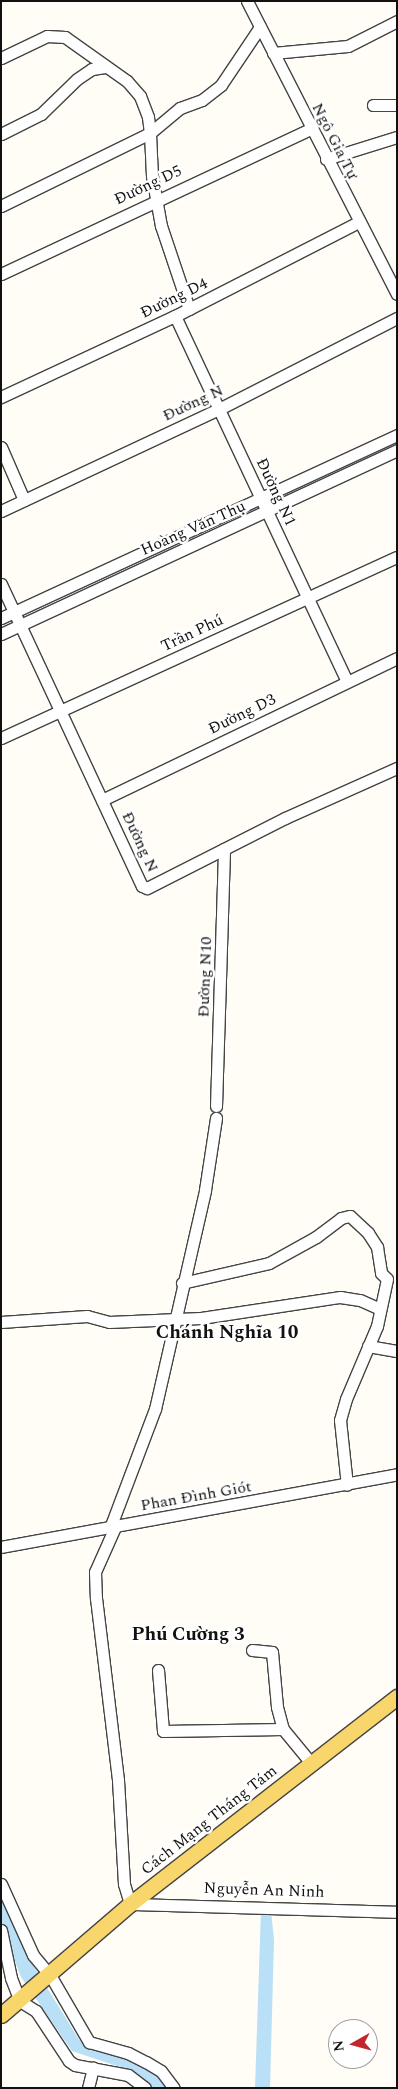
<!DOCTYPE html>
<meta charset="utf-8">
<style>
body{margin:0}
#map{position:relative;width:398px;height:2089px;overflow:hidden;background:#fffdf5;font-family:Spectral,serif}
div>[style]{position:absolute}
.water>*{inset:0;background:#b9e0f7}
.roads{filter:drop-shadow(1px 0 #444) drop-shadow(-1px 0 #444) drop-shadow(0 1px #444) drop-shadow(0 -1px #444)}
.minor>*{height:11px;margin:-5.5px;padding:0 5.5px;transform-origin:5.5px;border-radius:5.5px;background:#fff}
.major>*{height:15px;margin:-7.5px;padding:0 7.5px;transform-origin:7.5px;border-radius:7.5px;background:#f9d66b}
span{translate:-50% -50%;white-space:nowrap;text-align:center;line-height:1.15;-webkit-text-stroke:5px #fff;paint-order:stroke}
.street-label{font-size:16px;color:#111}
.quarter-label{font-size:19px;color:#111;font-weight:700}
.frame{position:absolute;inset:0;border:2px solid #111;pointer-events:none}
.north{position:absolute;left:328px;top:2019px;width:50px;height:50px;box-sizing:border-box;background:#fff;border:1px solid #a0a0a0;border-radius:50%;rotate:263deg;font-size:14px;font-weight:700;line-height:20px;text-align:center;color:#111}
.north::after{content:'';display:block;margin:auto;width:18px;height:22px;background:#c4262e;clip-path:polygon(50% 0,100% 100%,50% 72%,0 100%)}
</style>
<div id="map">
<div class="water">
<div style="clip-path:polygon(1px 1894px,33px 1965px,80px 2041px,89px 2047px,121px 2055px,155px 2072px,170px 2088px,153px 2088px,126px 2069px,72px 2051px,21px 1977px,1px 1925px)"></div>
<div style="clip-path:polygon(261px 1910px,271px 1911px,274px 1940px,270px 2088px,255px 2088px)"></div>
</div>
<div class="roads">
<div class="minor">
<div style="left:247px;top:1px;width:329px;rotate:62.9deg"></div>
<div style="left:273px;top:53px;width:75px;rotate:-5.3deg"></div>
<div style="left:348px;top:46px;width:55px;rotate:-27deg"></div>
<div style="left:1px;top:58px;width:51px;rotate:-25.6deg"></div>
<div style="left:47px;top:36px;width:18px;rotate:3deg"></div>
<div style="left:65px;top:37px;width:76px;rotate:35.4deg"></div>
<div style="left:127px;top:81px;width:20px;rotate:49deg"></div>
<div style="left:140px;top:96px;width:22px;rotate:69deg"></div>
<div style="left:148px;top:117px;width:16px;rotate:83deg"></div>
<div style="left:150px;top:133px;width:166px;rotate:153.9deg"></div>
<div style="left:373px;top:105px;width:24px"></div>
<div style="left:1px;top:134px;width:45px;rotate:-26.6deg"></div>
<div style="left:41px;top:114px;width:50px;rotate:-44.2deg"></div>
<div style="left:77px;top:79px;width:18px;rotate:-34deg"></div>
<div style="left:92px;top:69px;width:13px;rotate:-9deg"></div>
<div style="left:326px;top:159px;width:74px;rotate:-17.2deg"></div>
<div style="left:1px;top:274px;width:341px;rotate:-25.1deg"></div>
<div style="left:189px;top:309px;width:88px;rotate:-108.6deg"></div>
<div style="left:161px;top:226px;width:51px;rotate:-100.2deg"></div>
<div style="left:152px;top:176px;width:43px;rotate:-92.7deg"></div>
<div style="left:150px;top:133px;width:39px;rotate:-40deg"></div>
<div style="left:180px;top:108px;width:23px;rotate:-20deg"></div>
<div style="left:202px;top:100px;width:24px;rotate:-38deg"></div>
<div style="left:221px;top:85px;width:70px;rotate:-56.1deg"></div>
<div style="left:175px;top:316px;width:403px;rotate:64.8deg"></div>
<div style="left:1px;top:397px;width:192px;rotate:-25deg"></div>
<div style="left:175px;top:316px;width:207px;rotate:-27.1deg"></div>
<div style="left:1px;top:447px;width:58px;rotate:66.5deg"></div>
<div style="left:1px;top:511px;width:241px;rotate:-25.1deg"></div>
<div style="left:219px;top:409px;width:200px;rotate:-27.1deg"></div>
<div style="left:1px;top:584px;width:333px;rotate:65deg"></div>
<div style="left:142px;top:886px;width:5px;rotate:22deg"></div>
<div style="left:147px;top:888px;width:155px;rotate:-26.9deg"></div>
<div style="left:285px;top:818px;width:123px;rotate:-24.1deg"></div>
<div style="left:1px;top:618px;width:436px;rotate:-24.8deg"></div>
<div style="left:1px;top:634px;width:437px;rotate:-24.9deg"></div>
<div style="left:1px;top:738px;width:435px;rotate:-24.6deg"></div>
<div style="left:102px;top:800px;width:327px;rotate:-25.7deg"></div>
<div style="left:216px;top:1106px;width:257px;rotate:-88.2deg"></div>
<div style="left:182px;top:1283px;width:89px;rotate:-12.9deg"></div>
<div style="left:269px;top:1263px;width:54px;rotate:-29deg"></div>
<div style="left:316px;top:1237px;width:31px;rotate:-37deg"></div>
<div style="left:341px;top:1218px;width:9px;rotate:-13deg"></div>
<div style="left:350px;top:1216px;width:25px;rotate:43deg"></div>
<div style="left:368px;top:1233px;width:17px;rotate:57deg"></div>
<div style="left:377px;top:1247px;width:26px;rotate:81deg"></div>
<div style="left:381px;top:1273px;width:8px;rotate:45deg"></div>
<div style="left:387px;top:1279px;width:48px;rotate:102deg"></div>
<div style="left:377px;top:1326px;width:79px;rotate:113deg"></div>
<div style="left:346px;top:1399px;width:22px;rotate:106deg"></div>
<div style="left:340px;top:1420px;width:65px;rotate:83.9deg"></div>
<div style="left:1px;top:1322px;width:86px;rotate:-4deg"></div>
<div style="left:87px;top:1316px;width:23px;rotate:15deg"></div>
<div style="left:109px;top:1322px;width:92px;rotate:-2.5deg"></div>
<div style="left:201px;top:1318px;width:141px;rotate:-8.6deg"></div>
<div style="left:340px;top:1297px;width:20px;rotate:9deg"></div>
<div style="left:360px;top:1300px;width:22px;rotate:24deg"></div>
<div style="left:368px;top:1346px;width:29px;rotate:10deg"></div>
<div style="left:115px;top:1527px;width:49px;rotate:114deg"></div>
<div style="left:95px;top:1572px;width:26px;rotate:88deg"></div>
<div style="left:96px;top:1598px;width:183px;rotate:83.1deg"></div>
<div style="left:118px;top:1780px;width:104px;rotate:86.7deg"></div>
<div style="left:124px;top:1884px;width:21px;rotate:73deg"></div>
<div style="left:130px;top:1904px;width:267px;rotate:1.7deg"></div>
<div style="left:110px;top:1528px;width:127px;rotate:-69.3deg"></div>
<div style="left:155px;top:1409px;width:225px;rotate:-77.1deg"></div>
<div style="left:205px;top:1190px;width:73px;rotate:-81.3deg"></div>
<div style="left:1px;top:1547px;width:403px;rotate:-10.4deg"></div>
<div style="left:252px;top:1650px;width:20px;rotate:6deg"></div>
<div style="left:272px;top:1652px;width:55px;rotate:84.8deg"></div>
<div style="left:277px;top:1707px;width:23px;rotate:75deg"></div>
<div style="left:283px;top:1729px;width:44px;rotate:50.5deg"></div>
<div style="left:158px;top:1670px;width:61px;rotate:85.3deg"></div>
<div style="left:163px;top:1731px;width:120px;rotate:-1deg"></div>
<div style="left:1px;top:1884px;width:78px;rotate:65.7deg"></div>
<div style="left:33px;top:1955px;width:26px;rotate:50deg"></div>
<div style="left:50px;top:1975px;width:78px;rotate:59.8deg"></div>
<div style="left:89px;top:2042px;width:41px;rotate:15.8deg"></div>
<div style="left:128px;top:2053px;width:20px;rotate:27deg"></div>
<div style="left:146px;top:2062px;width:17px;rotate:31deg"></div>
<div style="left:161px;top:2071px;width:21px;rotate:53deg"></div>
<div style="left:1px;top:1930px;width:49px;rotate:78.2deg"></div>
<div style="left:11px;top:1978px;width:25px;rotate:69deg"></div>
<div style="left:20px;top:2001px;width:19px;rotate:32deg"></div>
<div style="left:36px;top:2011px;width:60px;rotate:56.6deg"></div>
<div style="left:69px;top:2061px;width:7px;rotate:34deg"></div>
<div style="left:75px;top:2065px;width:54px;rotate:10.7deg"></div>
<div style="left:128px;top:2075px;width:21px;rotate:37deg"></div>
<div style="left:88px;top:2088px;width:21px;rotate:-76deg"></div>
</div>
<div class="major">
<div style="left:1px;top:2015px;width:170px;rotate:-40.7deg"></div>
<div style="left:130px;top:1904px;width:338px;rotate:-37.8deg"></div>
</div>
</div>
<div class="street-label">
<span style="left:335px;top:141px;rotate:63deg">Ngô Gia Tự</span>
<span style="left:148px;top:185px;rotate:-25deg">Đường D5</span>
<span style="left:174px;top:298px;rotate:-26deg">Đường D4</span>
<span style="left:193px;top:403px;rotate:-25deg">Đường N</span>
<span style="left:276px;top:492px;rotate:65deg">Đường N1</span>
<span style="left:193px;top:528px;rotate:-24deg">Hoàng Văn Thụ</span>
<span style="left:192px;top:633px;rotate:-25deg">Trần Phú</span>
<span style="left:242px;top:714px;rotate:-26deg">Đường D3</span>
<span style="left:140px;top:842px;rotate:65deg">Đường N</span>
<span style="left:205px;top:977px;rotate:-88deg">Đường N10</span>
<span style="left:196px;top:1496px;rotate:-10deg">Phan Đình Giót</span>
<span style="left:209px;top:1820px;rotate:-38deg">Cách Mạng Tháng Tám</span>
<span style="left:264px;top:1890px;rotate:2deg">Nguyễn An Ninh</span>
</div>
<div class="quarter-label">
<span style="left:227px;top:1333px">Chánh Nghĩa 10</span>
<span style="left:188px;top:1635px">Phú Cường 3</span>
</div>
<div class="frame"></div>
<div class="north">N</div>
</div>
